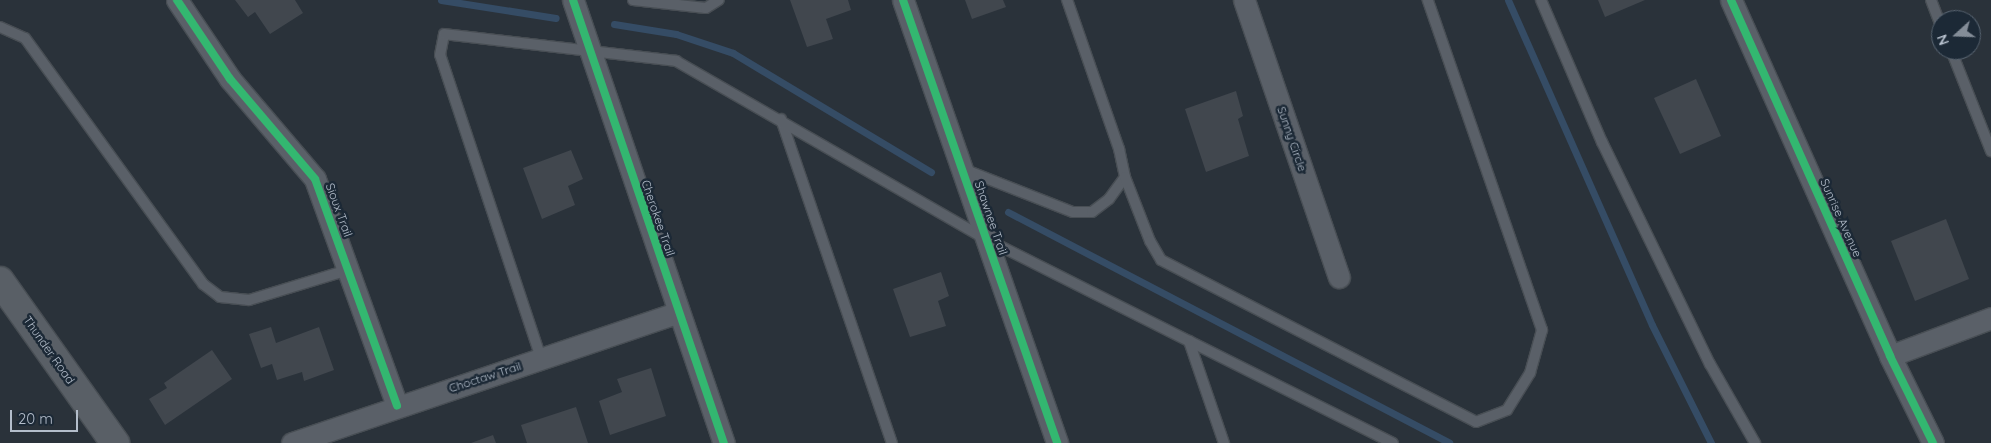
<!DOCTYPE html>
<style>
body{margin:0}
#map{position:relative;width:1991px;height:443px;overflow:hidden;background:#2a323a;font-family:Quicksand,sans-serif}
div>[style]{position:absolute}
.stream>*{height:7px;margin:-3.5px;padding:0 3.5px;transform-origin:3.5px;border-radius:3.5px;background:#354c65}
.building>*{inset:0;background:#41474e}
.roads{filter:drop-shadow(1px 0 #484e54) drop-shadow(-1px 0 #484e54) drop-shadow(0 1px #484e54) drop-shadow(0 -1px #484e54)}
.lane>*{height:10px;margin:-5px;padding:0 5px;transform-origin:5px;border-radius:5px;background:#5a6068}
.street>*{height:21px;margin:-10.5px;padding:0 10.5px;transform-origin:10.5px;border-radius:10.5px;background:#5a6068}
.secondary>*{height:28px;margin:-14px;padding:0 14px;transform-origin:14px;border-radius:14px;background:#595f66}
.cycleway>*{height:8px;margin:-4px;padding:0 4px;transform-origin:4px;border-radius:4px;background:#33b770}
span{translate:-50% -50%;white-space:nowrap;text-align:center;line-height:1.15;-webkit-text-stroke:5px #1c2936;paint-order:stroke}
.street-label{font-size:12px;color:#b4becb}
.north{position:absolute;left:1931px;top:10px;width:50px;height:50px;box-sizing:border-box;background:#1c2936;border:1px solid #596572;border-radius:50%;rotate:250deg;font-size:14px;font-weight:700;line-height:20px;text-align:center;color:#b4becb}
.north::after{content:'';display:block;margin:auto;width:18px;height:22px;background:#848d98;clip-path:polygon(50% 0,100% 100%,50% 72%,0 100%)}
.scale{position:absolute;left:10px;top:410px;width:68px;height:22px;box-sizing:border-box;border:2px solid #b4becb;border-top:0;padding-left:6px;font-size:15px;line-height:18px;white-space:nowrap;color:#b4becb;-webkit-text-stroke:4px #1c2936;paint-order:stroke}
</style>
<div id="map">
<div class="stream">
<div style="left:441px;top:0;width:116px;rotate:8.9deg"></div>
<div style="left:1508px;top:0;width:355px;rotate:66.1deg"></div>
<div style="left:1652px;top:325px;width:132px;rotate:63.4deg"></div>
<div style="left:614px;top:24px;width:63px;rotate:9.2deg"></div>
<div style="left:676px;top:34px;width:60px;rotate:18.4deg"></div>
<div style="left:733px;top:53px;width:231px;rotate:31deg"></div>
<div style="left:1008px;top:212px;width:498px;rotate:27.6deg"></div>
</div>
<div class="building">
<div style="clip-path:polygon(235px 0,295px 0,303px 13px,270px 34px,255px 12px,248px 17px)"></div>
<div style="clip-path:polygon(790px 0,848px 0,851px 10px,826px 19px,833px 39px,807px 47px)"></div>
<div style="clip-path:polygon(965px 0,1003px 0,1006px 7px,972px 19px)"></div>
<div style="clip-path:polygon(1598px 0,1645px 0,1605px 17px)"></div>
<div style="clip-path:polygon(1696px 79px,1721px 136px,1680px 154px,1654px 98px)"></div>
<div style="clip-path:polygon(1236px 91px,1243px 116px,1238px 119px,1249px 156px,1206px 172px,1185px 109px)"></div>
<div style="clip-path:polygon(571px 150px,583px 179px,568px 186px,575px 205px,542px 219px,523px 168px)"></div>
<div style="clip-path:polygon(1946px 219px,1969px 279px,1915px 301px,1891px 241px)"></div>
<div style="clip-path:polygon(941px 272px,949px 296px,938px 301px,946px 326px,910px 337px,893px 289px)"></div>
<div style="clip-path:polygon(271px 327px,276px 343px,319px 327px,334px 370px,304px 381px,302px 372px,277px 380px,272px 364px,261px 368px,249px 334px)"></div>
<div style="clip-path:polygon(212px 350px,232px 379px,165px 425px,149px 399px,167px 388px,164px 383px)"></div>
<div style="clip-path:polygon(651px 368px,666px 416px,610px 435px,599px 401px,622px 392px,617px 379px)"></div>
<div style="clip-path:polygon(576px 407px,588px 443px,527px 443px,521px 425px)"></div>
<div style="clip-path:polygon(493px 435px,496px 443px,471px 443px)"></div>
</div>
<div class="roads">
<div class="lane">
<div style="left:633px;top:0;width:73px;rotate:6.3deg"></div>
<div style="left:706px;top:8px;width:15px;rotate:-32deg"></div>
<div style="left:1541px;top:0;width:155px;rotate:66.8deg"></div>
<div style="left:1602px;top:142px;width:247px;rotate:64.1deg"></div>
<div style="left:1710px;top:364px;width:91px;rotate:60.3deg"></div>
<div style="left:1931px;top:0;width:28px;rotate:69deg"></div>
<div style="left:0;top:27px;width:27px;rotate:24deg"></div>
<div style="left:25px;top:38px;width:304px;rotate:54.1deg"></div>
<div style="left:203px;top:284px;width:21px;rotate:37deg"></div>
<div style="left:220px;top:297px;width:29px;rotate:6deg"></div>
<div style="left:249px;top:300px;width:103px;rotate:-16.9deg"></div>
<div style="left:1951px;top:50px;width:109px;rotate:68.4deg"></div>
<div style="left:781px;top:119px;width:342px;rotate:71.1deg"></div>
<div style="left:963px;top:169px;width:118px;rotate:21.4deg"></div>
<div style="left:1073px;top:212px;width:19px"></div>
<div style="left:1092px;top:212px;width:21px;rotate:-37deg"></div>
<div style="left:1109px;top:199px;width:27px;rotate:-54deg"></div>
<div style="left:1125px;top:177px;width:29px;rotate:-102deg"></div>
<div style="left:1119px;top:149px;width:158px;rotate:-109.2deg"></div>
<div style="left:1125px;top:177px;width:69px;rotate:68.7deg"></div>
<div style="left:1150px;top:241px;width:22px;rotate:60deg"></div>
<div style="left:1161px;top:260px;width:354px;rotate:27.2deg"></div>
<div style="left:1476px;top:422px;width:33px;rotate:-21deg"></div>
<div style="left:1507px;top:410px;width:44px;rotate:-58.1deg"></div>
<div style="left:1530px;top:373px;width:45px;rotate:-74.4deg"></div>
<div style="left:1542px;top:330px;width:349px;rotate:-109.1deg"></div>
<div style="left:1189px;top:341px;width:228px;rotate:26.6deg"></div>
<div style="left:541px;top:358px;width:319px;rotate:-108.4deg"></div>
<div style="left:440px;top:55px;width:21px;rotate:-79deg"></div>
<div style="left:444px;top:34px;width:234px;rotate:6.6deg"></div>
<div style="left:676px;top:61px;width:357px;rotate:29.9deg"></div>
<div style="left:986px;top:239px;width:227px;rotate:26.7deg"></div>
<div style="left:1189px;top:341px;width:108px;rotate:71.1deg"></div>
</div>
<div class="street">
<div style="left:177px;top:0;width:95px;rotate:56.1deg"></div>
<div style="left:230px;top:79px;width:131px;rotate:49.6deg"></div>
<div style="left:315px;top:179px;width:241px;rotate:70.1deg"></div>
<div style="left:573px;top:0;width:468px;rotate:71.2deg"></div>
<div style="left:903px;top:0;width:469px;rotate:70.8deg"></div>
<div style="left:1244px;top:0;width:293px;rotate:71.1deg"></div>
<div style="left:1731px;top:0;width:390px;rotate:65.9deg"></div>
<div style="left:1890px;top:356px;width:97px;rotate:63.7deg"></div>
<div style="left:1890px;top:356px;width:108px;rotate:-20.6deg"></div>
<div style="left:292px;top:443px;width:408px;rotate:-18.7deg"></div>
</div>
<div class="secondary">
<div style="left:0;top:281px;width:199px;rotate:54.6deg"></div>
</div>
</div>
<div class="cycleway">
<div style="left:177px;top:0;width:95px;rotate:56.1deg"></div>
<div style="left:230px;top:79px;width:131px;rotate:49.6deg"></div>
<div style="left:315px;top:179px;width:241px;rotate:70.1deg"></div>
<div style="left:573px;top:0;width:468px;rotate:71.2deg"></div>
<div style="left:903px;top:0;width:469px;rotate:70.8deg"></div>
<div style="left:1731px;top:0;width:390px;rotate:65.9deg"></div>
<div style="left:1890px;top:356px;width:97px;rotate:63.7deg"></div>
</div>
<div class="street-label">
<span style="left:1292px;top:139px;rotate:71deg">Sunny Circle</span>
<span style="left:339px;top:210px;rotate:70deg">Sioux Trail</span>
<span style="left:658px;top:218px;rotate:71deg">Cherokee Trail</span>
<span style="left:991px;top:218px;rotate:71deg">Shawnee Trail</span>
<span style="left:1841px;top:218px;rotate:66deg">Sunrise Avenue</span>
<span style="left:49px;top:350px;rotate:55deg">Thunder Road</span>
<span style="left:485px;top:377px;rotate:-18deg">Choctaw Trail</span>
</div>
<div class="north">N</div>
<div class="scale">20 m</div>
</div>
